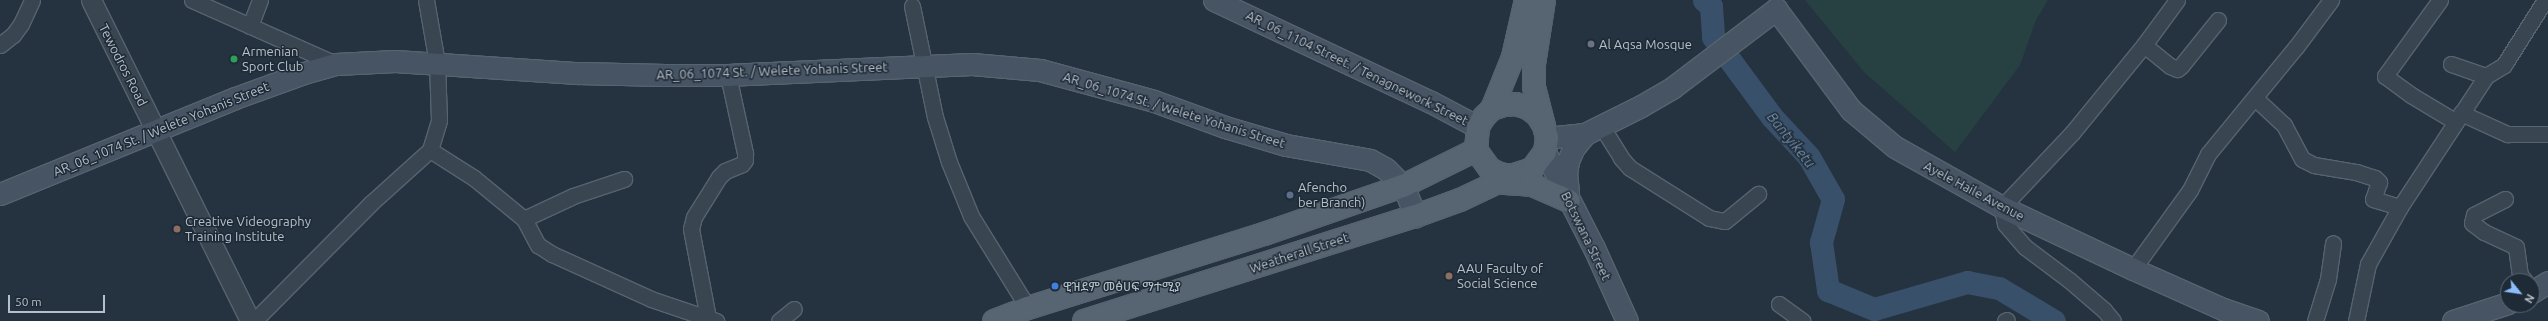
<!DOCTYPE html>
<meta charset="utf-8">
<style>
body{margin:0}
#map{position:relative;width:2548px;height:321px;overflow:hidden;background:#253341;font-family:Ubuntu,"Noto Sans Ethiopic",sans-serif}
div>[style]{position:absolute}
.green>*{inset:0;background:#274142}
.river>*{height:23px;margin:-11.5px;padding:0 11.5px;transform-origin:11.5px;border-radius:11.5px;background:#385069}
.roads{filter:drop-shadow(1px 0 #57636e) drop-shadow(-1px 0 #57636e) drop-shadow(0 1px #57636e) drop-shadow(0 -1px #57636e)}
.minor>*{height:15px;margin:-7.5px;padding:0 7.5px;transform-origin:7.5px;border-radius:7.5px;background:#394551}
.tertiary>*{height:19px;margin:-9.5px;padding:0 9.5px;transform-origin:9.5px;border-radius:9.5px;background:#394551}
.secondary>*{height:21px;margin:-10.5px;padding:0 10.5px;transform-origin:10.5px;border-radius:10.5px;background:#475464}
.primary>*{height:22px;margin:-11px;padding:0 11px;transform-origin:11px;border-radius:11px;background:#576471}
.dots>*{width:11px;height:11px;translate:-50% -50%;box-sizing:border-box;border:2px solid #1e2a36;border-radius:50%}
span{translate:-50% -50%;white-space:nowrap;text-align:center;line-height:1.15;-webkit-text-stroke:3px #1e2a36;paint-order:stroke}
.poi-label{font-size:13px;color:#b6c0cb}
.left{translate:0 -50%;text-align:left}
.street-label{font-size:13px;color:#b6c0cb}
.water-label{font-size:14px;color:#7692af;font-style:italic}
.north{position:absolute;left:2500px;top:273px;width:40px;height:40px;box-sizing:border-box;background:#1e2a36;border:1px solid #5b6672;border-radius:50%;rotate:120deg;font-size:11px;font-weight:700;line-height:16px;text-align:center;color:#b6c0cb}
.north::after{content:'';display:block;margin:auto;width:14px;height:18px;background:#8cbefa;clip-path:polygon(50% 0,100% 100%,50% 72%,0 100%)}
.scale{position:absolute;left:8px;top:295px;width:97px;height:18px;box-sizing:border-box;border:2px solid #b6c0cb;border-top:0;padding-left:5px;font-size:12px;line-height:14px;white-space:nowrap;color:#b6c0cb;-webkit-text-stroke:3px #1e2a36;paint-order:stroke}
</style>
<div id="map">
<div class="green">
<div style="clip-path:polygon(1805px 0,2048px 0,2036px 20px,2020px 65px,1955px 152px,1864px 72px)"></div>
</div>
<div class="river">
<div style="left:1704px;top:0;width:9px;rotate:41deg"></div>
<div style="left:1711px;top:6px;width:31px;rotate:86deg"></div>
<div style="left:1713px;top:37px;width:99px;rotate:53.6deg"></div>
<div style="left:1772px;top:117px;width:54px;rotate:47.2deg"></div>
<div style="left:1809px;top:157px;width:48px;rotate:60.3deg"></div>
<div style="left:1833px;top:199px;width:45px;rotate:105.6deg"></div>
<div style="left:1821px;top:242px;width:49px;rotate:81.7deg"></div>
<div style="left:1828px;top:290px;width:50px;rotate:22.4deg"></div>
<div style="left:1874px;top:309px;width:97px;rotate:-16.2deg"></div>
<div style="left:1967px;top:282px;width:33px;rotate:11deg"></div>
<div style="left:1999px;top:288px;width:64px;rotate:31deg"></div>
</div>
<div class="roads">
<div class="minor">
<div style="left:192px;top:0;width:158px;rotate:24deg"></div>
<div style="left:2440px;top:0;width:94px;rotate:125.9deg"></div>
<div style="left:2385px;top:76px;width:32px;rotate:36deg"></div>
<div style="left:2411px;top:95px;width:52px;rotate:31deg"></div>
<div style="left:912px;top:6px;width:113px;rotate:78.3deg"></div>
<div style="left:935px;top:117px;width:47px;rotate:72.7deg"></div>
<div style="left:949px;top:162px;width:58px;rotate:67.8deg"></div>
<div style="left:971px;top:216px;width:108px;rotate:58.2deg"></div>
<div style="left:250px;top:26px;width:28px;rotate:-69deg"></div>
<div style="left:0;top:45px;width:16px;rotate:-38deg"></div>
<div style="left:13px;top:35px;width:14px;rotate:-54deg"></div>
<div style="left:21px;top:24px;width:26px;rotate:-65deg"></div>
<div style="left:2144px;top:45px;width:33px;rotate:39deg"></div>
<div style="left:2170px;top:66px;width:8px;rotate:23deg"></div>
<div style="left:2177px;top:69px;width:5px;rotate:-37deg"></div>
<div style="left:2181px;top:66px;width:59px;rotate:-51.2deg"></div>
<div style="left:2451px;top:64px;width:37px;rotate:19deg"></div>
<div style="left:2255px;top:98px;width:40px;rotate:43deg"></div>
<div style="left:2284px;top:125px;width:38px;rotate:62deg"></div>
<div style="left:2302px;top:159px;width:13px;rotate:27deg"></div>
<div style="left:2314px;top:165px;width:43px;rotate:9.5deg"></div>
<div style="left:2356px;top:172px;width:20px;rotate:18deg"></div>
<div style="left:2375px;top:178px;width:6px;rotate:45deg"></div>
<div style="left:2379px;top:182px;width:18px;rotate:109deg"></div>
<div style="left:2373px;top:199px;width:28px;rotate:17deg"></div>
<div style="left:2461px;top:113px;width:51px;rotate:24.5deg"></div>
<div style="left:2507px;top:134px;width:41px"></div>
<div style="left:1602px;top:127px;width:36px;rotate:58deg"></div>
<div style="left:1621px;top:158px;width:13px;rotate:48deg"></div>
<div style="left:1630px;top:168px;width:93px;rotate:32.3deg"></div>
<div style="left:1709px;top:218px;width:16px;rotate:11deg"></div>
<div style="left:1725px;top:221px;width:43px;rotate:-39.3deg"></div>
<div style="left:430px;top:150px;width:52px;rotate:32.5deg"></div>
<div style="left:474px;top:178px;width:65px;rotate:39.4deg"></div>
<div style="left:524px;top:219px;width:30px;rotate:62deg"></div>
<div style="left:538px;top:245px;width:17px;rotate:33deg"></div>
<div style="left:552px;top:254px;width:109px;rotate:24.4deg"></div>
<div style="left:651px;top:299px;width:69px;rotate:18.7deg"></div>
<div style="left:2505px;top:199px;width:35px;rotate:153deg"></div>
<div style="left:2474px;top:215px;width:8px;rotate:104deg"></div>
<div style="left:2472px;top:223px;width:15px;rotate:37deg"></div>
<div style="left:2484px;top:232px;width:35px;rotate:25deg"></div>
<div style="left:2516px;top:247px;width:28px;rotate:82deg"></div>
<div style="left:2520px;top:275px;width:8px;rotate:50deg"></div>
<div style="left:524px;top:219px;width:54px;rotate:-25.1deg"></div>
<div style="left:573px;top:196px;width:54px;rotate:-18.4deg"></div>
<div style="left:2133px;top:269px;width:97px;rotate:-54.2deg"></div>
<div style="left:2190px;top:190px;width:40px;rotate:-63.4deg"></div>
<div style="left:2208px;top:154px;width:139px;rotate:-50.6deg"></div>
<div style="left:2296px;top:47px;width:59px;rotate:-53.3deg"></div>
<div style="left:1779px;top:304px;width:29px;rotate:36deg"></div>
<div style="left:708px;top:318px;width:91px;rotate:-100.8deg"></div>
<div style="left:691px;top:229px;width:12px;rotate:-76deg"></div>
<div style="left:694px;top:217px;width:47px;rotate:-58deg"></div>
<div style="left:719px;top:177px;width:8px;rotate:-45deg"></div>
<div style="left:725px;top:171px;width:18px;rotate:-22deg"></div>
<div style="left:742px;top:164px;width:5px;rotate:-53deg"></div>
<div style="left:745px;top:160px;width:7px;rotate:-90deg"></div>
<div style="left:745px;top:153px;width:80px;rotate:-102.3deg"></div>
<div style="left:254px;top:321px;width:165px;rotate:-45.2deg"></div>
<div style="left:370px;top:204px;width:81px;rotate:-42deg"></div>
<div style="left:430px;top:150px;width:31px;rotate:-73deg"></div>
<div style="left:439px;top:120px;width:57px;rotate:-92deg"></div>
<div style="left:437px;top:63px;width:64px;rotate:-99.9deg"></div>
<div style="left:779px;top:321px;width:19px;rotate:-39deg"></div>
<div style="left:2005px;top:321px;width:2px;rotate:-27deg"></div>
<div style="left:2113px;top:321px;width:14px;rotate:-129deg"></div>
<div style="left:2104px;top:310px;width:46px;rotate:-139.4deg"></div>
<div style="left:2069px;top:280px;width:55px;rotate:-143.1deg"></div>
<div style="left:2025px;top:247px;width:30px;rotate:-131deg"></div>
<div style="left:2005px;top:224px;width:17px;rotate:-100deg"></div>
<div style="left:2002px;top:207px;width:102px;rotate:-46.6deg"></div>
<div style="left:2072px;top:133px;width:114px;rotate:-50.7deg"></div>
<div style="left:2144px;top:45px;width:56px;rotate:-53.7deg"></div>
<div style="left:2315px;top:321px;width:44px;rotate:-72.8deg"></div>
<div style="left:2328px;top:279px;width:36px;rotate:-82deg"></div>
<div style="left:2356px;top:321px;width:58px;rotate:-78.1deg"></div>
<div style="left:2368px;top:264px;width:65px;rotate:-60.7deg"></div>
<div style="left:2400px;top:207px;width:157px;rotate:-56.7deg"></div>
<div style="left:2486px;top:76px;width:21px;rotate:-31deg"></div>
<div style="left:2504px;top:65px;width:77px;rotate:-57.8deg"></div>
</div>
<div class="tertiary">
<div style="left:91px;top:0;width:358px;rotate:63.6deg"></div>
</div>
<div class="secondary">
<div style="left:1214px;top:0;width:240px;rotate:25.2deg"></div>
<div style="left:1431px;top:102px;width:53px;rotate:28deg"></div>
<div style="left:1547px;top:138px;width:38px;rotate:-6deg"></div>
<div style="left:1585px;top:134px;width:63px;rotate:-26.6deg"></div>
<div style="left:1641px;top:106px;width:36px;rotate:-30deg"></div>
<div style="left:1672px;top:88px;width:131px;rotate:-37.2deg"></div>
<div style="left:1776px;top:9px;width:126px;rotate:53.4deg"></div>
<div style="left:1851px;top:110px;width:57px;rotate:40.1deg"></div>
<div style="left:1895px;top:147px;width:123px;rotate:29.3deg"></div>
<div style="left:2002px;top:207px;width:145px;rotate:25.3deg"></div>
<div style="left:2133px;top:269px;width:98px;rotate:24deg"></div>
<div style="left:2223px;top:309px;width:37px;rotate:19deg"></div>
<div style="left:1545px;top:152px;width:108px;rotate:63deg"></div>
<div style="left:1594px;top:248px;width:80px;rotate:65.7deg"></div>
<div style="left:1568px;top:192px;width:18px;rotate:-96deg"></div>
<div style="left:1566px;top:174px;width:13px;rotate:-81deg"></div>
<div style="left:1568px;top:161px;width:13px;rotate:-67deg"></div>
<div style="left:1573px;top:149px;width:19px;rotate:-51deg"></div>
<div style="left:0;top:194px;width:254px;rotate:-22.2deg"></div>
<div style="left:235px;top:98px;width:73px;rotate:-19.9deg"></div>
<div style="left:304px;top:73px;width:33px;rotate:-16deg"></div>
<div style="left:336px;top:64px;width:59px;rotate:-2.9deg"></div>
<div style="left:395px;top:61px;width:183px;rotate:3.8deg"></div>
<div style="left:578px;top:73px;width:87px;rotate:1.3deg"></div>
<div style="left:665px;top:75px;width:63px"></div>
<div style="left:728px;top:75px;width:244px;rotate:-2.6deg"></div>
<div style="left:972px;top:64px;width:68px;rotate:5deg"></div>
<div style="left:1040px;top:70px;width:118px;rotate:15.2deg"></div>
<div style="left:1154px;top:101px;width:76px;rotate:20.1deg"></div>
<div style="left:1225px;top:127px;width:64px;rotate:16.4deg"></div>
<div style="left:1286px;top:145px;width:85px;rotate:10.1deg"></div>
<div style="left:1370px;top:160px;width:18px;rotate:29deg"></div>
<div style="left:1386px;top:169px;width:24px;rotate:45deg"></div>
<div style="left:1403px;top:186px;width:33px;rotate:67deg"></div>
<div style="left:2532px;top:292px;width:19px;rotate:-32deg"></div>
<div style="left:2453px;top:321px;width:58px;rotate:-18.1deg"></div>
</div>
<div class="primary">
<div style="left:1492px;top:109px;width:56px;rotate:-68deg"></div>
<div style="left:1513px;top:57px;width:58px;rotate:-77.2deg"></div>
<div style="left:1544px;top:126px;width:13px;rotate:-122deg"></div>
<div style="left:1537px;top:115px;width:11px;rotate:-142deg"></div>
<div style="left:1528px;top:108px;width:13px;rotate:-162deg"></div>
<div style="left:1516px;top:104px;width:12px;rotate:175deg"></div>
<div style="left:1504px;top:105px;width:13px;rotate:162deg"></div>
<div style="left:1492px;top:109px;width:11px;rotate:135deg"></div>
<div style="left:1484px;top:117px;width:12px;rotate:121deg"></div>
<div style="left:1478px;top:127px;width:23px;rotate:95deg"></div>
<div style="left:1476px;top:150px;width:24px;rotate:54deg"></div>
<div style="left:1490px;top:169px;width:11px;rotate:27deg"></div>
<div style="left:1500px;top:174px;width:11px;rotate:10deg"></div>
<div style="left:1511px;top:176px;width:22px;rotate:-18deg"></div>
<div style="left:1532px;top:169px;width:21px;rotate:-53deg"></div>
<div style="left:1545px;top:152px;width:14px;rotate:-82deg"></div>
<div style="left:1547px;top:138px;width:12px;rotate:-104deg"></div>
<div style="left:1544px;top:126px;width:40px;rotate:-104.4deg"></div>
<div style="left:1534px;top:87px;width:23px;rotate:-90deg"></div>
<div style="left:1534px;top:64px;width:65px;rotate:-81.1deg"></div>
<div style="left:1505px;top:183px;width:27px;rotate:4deg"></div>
<div style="left:1532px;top:185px;width:40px;rotate:23.4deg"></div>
<div style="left:994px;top:321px;width:36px;rotate:-21deg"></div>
<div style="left:1028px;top:308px;width:247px;rotate:-17.4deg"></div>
<div style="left:1264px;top:234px;width:147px;rotate:-19.1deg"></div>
<div style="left:1403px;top:186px;width:81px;rotate:-26.3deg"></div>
<div style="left:1084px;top:321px;width:348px;rotate:-17.6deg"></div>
<div style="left:1416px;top:216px;width:47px;rotate:-20deg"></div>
<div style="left:1460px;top:200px;width:56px;rotate:-25.2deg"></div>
</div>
</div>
<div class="dots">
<div style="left:1591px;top:44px;background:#6b7280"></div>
<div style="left:234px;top:59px;background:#2e9e5b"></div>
<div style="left:1290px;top:195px;background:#5c6f8a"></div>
<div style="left:177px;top:229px;background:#8d6e63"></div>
<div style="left:1449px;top:276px;background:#8d6e63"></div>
<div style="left:1055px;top:286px;background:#3f7fe0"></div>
</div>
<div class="poi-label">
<span class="left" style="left:1599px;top:44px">Al Aqsa Mosque</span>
<span class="left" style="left:242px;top:59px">Armenian<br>Sport Club</span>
<span class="left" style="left:1298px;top:195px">Afencho<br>ber Branch)</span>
<span class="left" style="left:185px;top:229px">Creative Videography<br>Training Institute</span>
<span class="left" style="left:1457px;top:276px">AAU Faculty of<br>Social Science</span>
<span class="left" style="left:1063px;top:286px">ዊዝደም መፅሀፍ ማተሚያ</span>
</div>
<div class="street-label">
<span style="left:123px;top:65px;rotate:63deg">Tewodros Road</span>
<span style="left:1357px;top:68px;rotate:26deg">AR_06_1104 Street. / Tenagnework Street</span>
<span style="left:772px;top:71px;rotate:-2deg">AR_06_1074 St. / Welete Yohanis Street</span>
<span style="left:1174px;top:110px;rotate:17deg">AR_06_1074 St. / Welete Yohanis Street</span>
<span style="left:161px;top:129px;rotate:-22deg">AR_06_1074 St. / Welete Yohanis Street</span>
<span style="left:1974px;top:191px;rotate:28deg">Ayele Haile Avenue</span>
<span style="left:1586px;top:236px;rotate:64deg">Botswana Street</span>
<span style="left:1299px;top:253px;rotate:-18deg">Weatherall Street</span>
</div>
<div class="water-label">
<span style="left:1791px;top:140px;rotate:51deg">Bantyiketu</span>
</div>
<div class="north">N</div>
<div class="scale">50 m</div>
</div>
